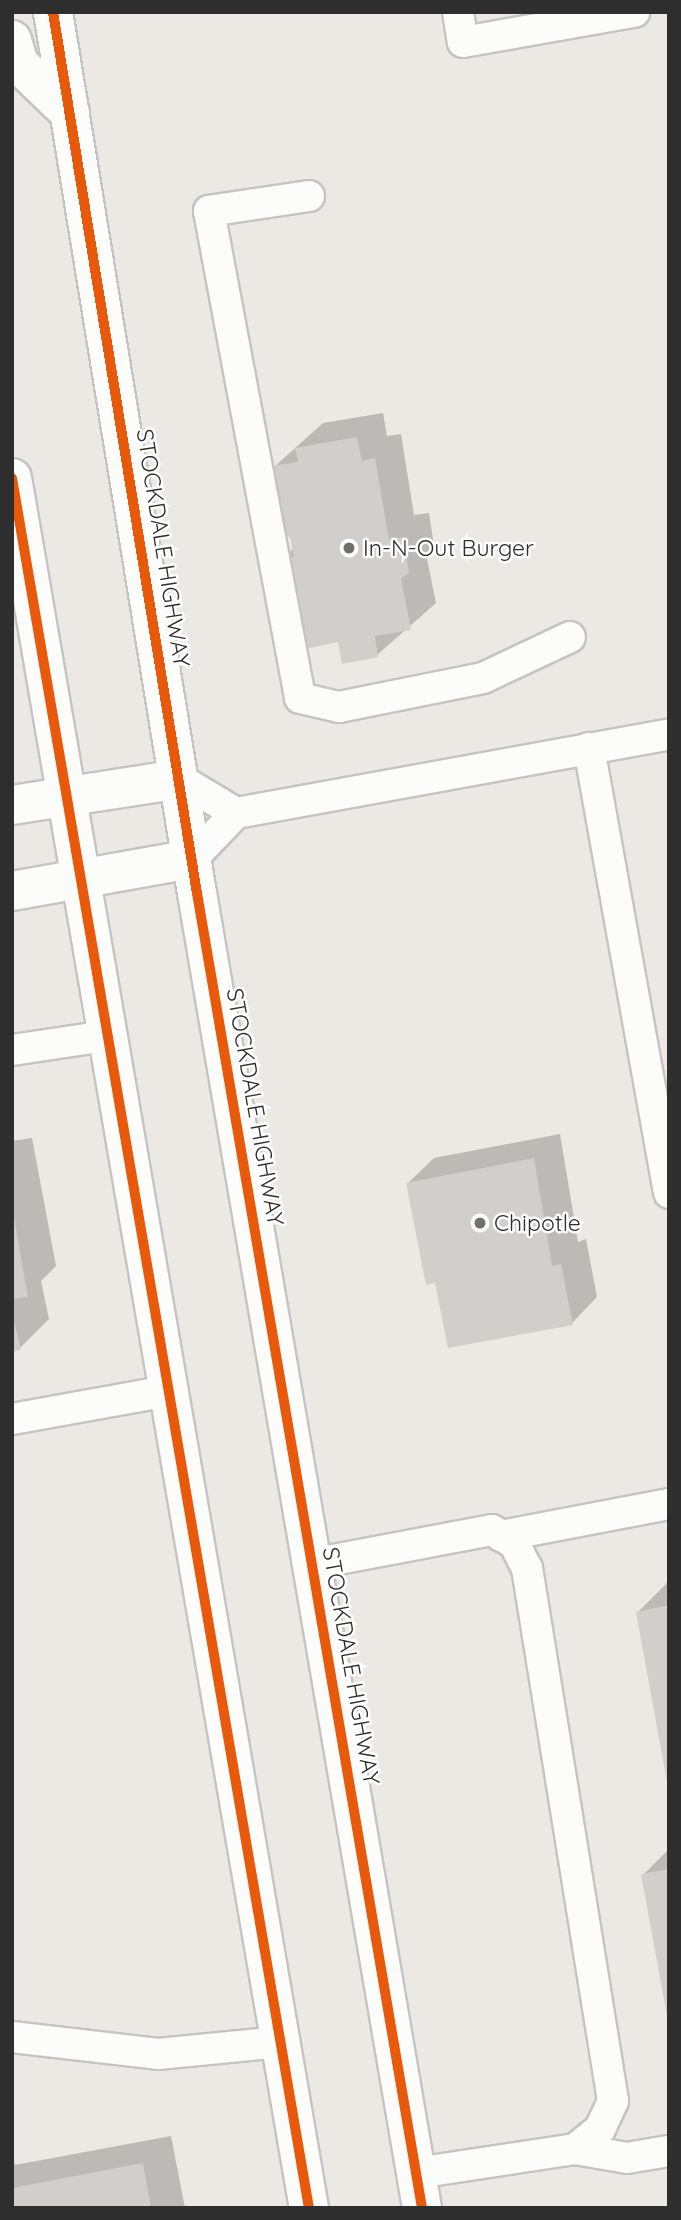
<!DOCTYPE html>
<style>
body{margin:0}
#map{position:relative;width:681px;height:2220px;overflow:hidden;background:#ece8e4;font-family:Quicksand,sans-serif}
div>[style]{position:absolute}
.shadow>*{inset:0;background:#0003}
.building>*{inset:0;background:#d1cecb}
.roads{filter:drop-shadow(2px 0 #c5c4c5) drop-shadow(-2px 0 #c5c4c5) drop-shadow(0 2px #c5c4c5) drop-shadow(0 -2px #c5c4c5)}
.lane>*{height:30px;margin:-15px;padding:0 15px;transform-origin:15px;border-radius:15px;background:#fcfcfb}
.street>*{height:38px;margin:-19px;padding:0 19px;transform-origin:19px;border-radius:19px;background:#fcfcfb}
.secondary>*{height:38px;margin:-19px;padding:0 19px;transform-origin:19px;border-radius:19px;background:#fcfcfb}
.cycleway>*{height:10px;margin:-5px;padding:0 5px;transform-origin:5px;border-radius:5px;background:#e8590c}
.dots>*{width:19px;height:19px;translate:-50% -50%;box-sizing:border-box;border:4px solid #fff;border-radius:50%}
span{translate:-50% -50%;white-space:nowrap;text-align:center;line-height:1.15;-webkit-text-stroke:5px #fff;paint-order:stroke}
.street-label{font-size:23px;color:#2e2e2e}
.poi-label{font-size:23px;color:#2e2e2e}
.left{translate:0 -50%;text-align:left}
.frame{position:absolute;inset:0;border:14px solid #2e2e2e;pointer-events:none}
</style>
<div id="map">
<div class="shadow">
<div style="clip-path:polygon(383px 413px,387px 436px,401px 434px,414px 515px,429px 513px,434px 546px,426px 554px,436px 603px,377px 655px,340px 640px,283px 559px,294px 548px,274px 467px,323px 423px)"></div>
<div style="clip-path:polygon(560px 1134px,578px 1242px,586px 1239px,597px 1297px,572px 1323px,437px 1281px,408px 1183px,434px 1158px)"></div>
<div style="clip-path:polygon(32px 1138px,56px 1266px,41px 1281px,49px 1319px,20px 1348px,12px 1350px,12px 1141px)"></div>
<div style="clip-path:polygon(669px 1581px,669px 1779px,638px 1612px)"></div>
<div style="clip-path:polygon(669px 1849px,669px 2014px,643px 1875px)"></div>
<div style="clip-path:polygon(171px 2136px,185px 2208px,12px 2208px,12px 2152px,15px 2165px)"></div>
</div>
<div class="building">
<div style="clip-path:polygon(357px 437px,362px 461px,375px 458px,389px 540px,403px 537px,409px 573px,401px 578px,411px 630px,375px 636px,378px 657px,342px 664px,338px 642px,305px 649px,281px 559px,294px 557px,290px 537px,284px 535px,272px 466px,298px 462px,295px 448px)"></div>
<div style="clip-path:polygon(534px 1158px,552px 1266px,561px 1264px,573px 1325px,448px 1348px,435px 1283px,426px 1285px,406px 1183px)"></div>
<div style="clip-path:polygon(14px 1218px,28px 1297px,12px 1299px,12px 1219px)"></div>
<div style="clip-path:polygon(12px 1312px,21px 1350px,12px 1352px)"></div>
<div style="clip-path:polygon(669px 1605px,669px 1782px,667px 1782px,636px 1612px)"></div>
<div style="clip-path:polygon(669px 1869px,669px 2016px,667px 2016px,641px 1874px)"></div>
<div style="clip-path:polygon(143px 2163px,151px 2208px,12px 2208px,12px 2188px)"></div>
</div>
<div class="roads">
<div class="lane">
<div style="left:458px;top:12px;width:30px;rotate:81deg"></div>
<div style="left:463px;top:42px;width:174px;rotate:-10deg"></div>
<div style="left:309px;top:196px;width:101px;rotate:171.5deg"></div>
<div style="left:209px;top:211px;width:495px;rotate:79.4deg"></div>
<div style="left:300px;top:698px;width:40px;rotate:13deg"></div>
<div style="left:339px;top:707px;width:147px;rotate:-11.4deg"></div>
<div style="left:483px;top:678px;width:96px;rotate:-25.2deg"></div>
<div style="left:589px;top:748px;width:452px;rotate:79.8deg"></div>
<div style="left:179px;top:779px;width:66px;rotate:30.8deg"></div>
<div style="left:192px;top:859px;width:64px;rotate:-46.3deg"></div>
<div style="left:236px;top:813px;width:440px;rotate:-10.3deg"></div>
<div style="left:12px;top:1050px;width:95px;rotate:-8.5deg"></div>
<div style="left:12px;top:1419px;width:158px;rotate:-10.2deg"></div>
<div style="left:501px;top:1536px;width:171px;rotate:-10.8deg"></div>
<div style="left:312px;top:1564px;width:183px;rotate:-10.7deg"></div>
<div style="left:492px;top:1530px;width:26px;rotate:31deg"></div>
<div style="left:514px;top:1543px;width:28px;rotate:63deg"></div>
<div style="left:527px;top:1568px;width:540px;rotate:80.83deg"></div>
<div style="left:613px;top:2101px;width:31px;rotate:115deg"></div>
<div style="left:600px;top:2129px;width:32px;rotate:141deg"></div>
<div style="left:575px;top:2149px;width:161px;rotate:171.4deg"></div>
<div style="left:12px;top:2037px;width:147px;rotate:6.6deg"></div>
<div style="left:158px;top:2054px;width:123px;rotate:-5.6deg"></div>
<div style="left:575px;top:2149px;width:53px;rotate:9.8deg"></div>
<div style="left:627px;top:2158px;width:43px;rotate:-9.5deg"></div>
</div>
<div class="street">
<div style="left:12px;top:805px;width:169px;rotate:-8.8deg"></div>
<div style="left:12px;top:891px;width:183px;rotate:-10.1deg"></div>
</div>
<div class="secondary">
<div style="left:53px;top:12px;width:893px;rotate:80.72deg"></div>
<div style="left:197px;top:893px;width:1334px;rotate:80.29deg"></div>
<div style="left:12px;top:40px;width:25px;rotate:74deg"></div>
<div style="left:19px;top:64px;width:71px;rotate:43.9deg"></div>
<div style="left:12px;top:478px;width:1755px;rotate:80.26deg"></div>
</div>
</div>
<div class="cycleway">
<div style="left:53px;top:12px;width:893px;rotate:80.72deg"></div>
<div style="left:197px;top:893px;width:1334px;rotate:80.29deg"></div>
<div style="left:12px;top:478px;width:1755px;rotate:80.26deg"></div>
</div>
<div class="dots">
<div style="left:349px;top:548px;background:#706f6e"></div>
<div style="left:480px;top:1223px;background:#706f6e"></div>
</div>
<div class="street-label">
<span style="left:163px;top:548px;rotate:81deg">STOCKDALE HIGHWAY</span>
<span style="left:255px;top:1107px;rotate:80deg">STOCKDALE HIGHWAY</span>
<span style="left:351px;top:1666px;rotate:80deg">STOCKDALE HIGHWAY</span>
</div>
<div class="poi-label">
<span class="left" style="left:363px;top:548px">In-N-Out Burger</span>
<span class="left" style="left:494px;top:1223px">Chipotle</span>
</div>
<div class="frame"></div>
</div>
